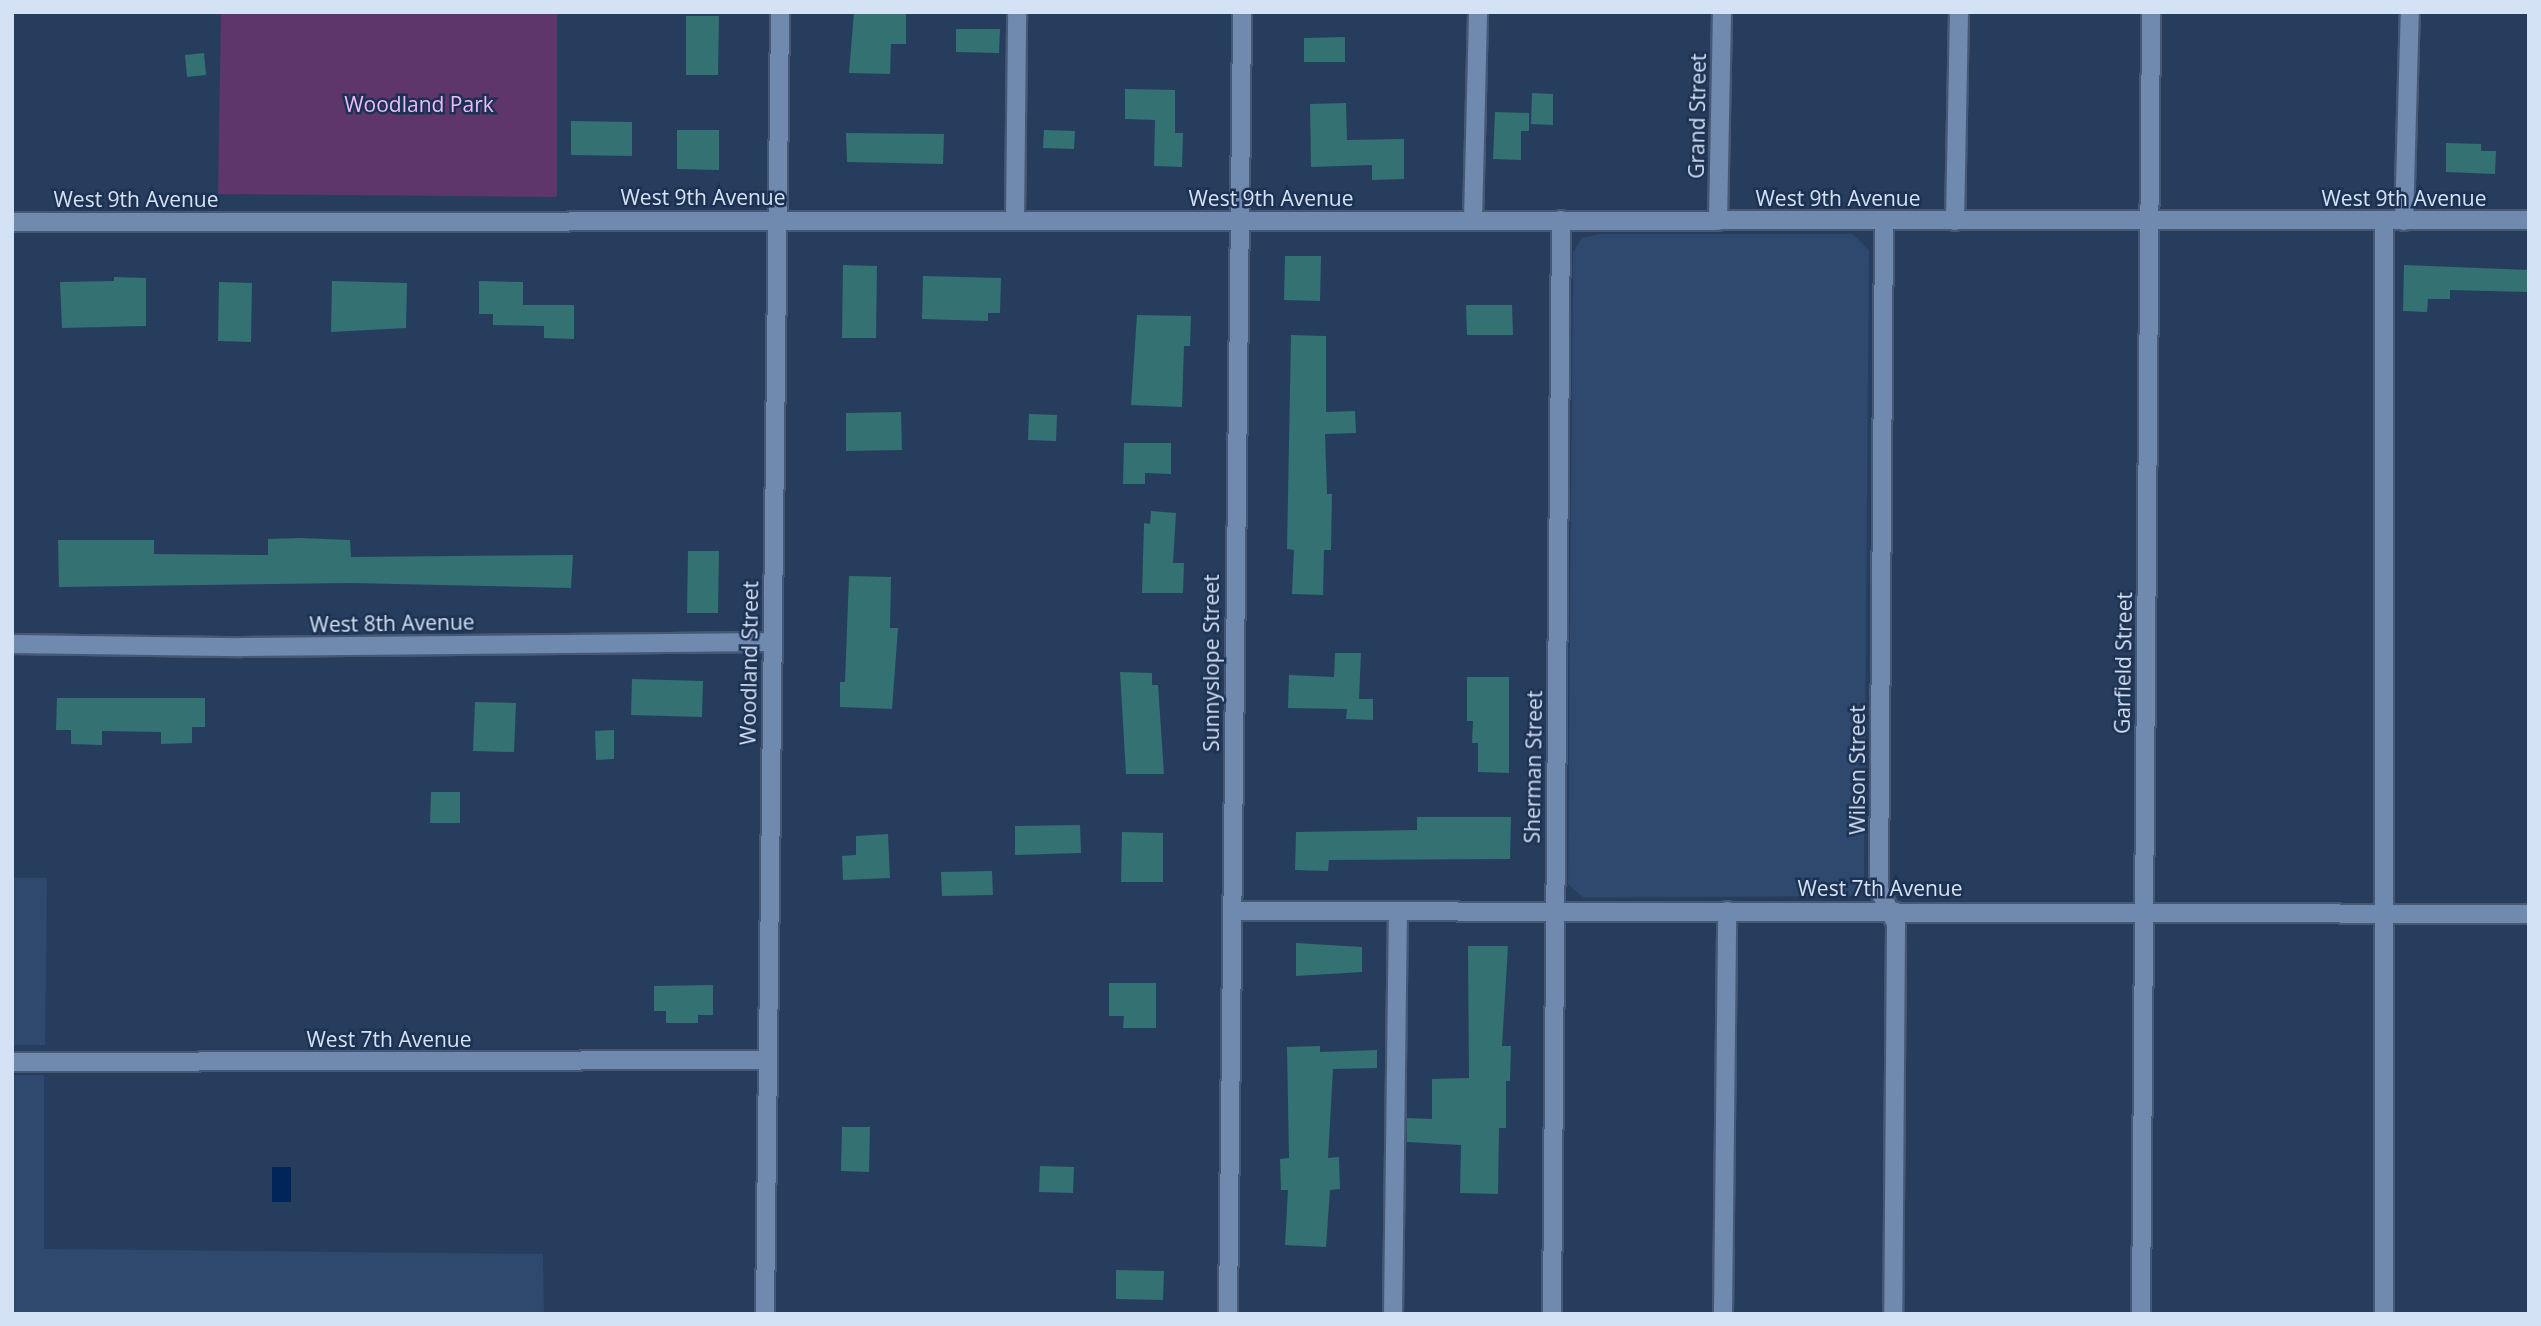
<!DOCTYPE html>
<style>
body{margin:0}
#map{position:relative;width:2541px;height:1326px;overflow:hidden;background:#273d5e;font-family:"Open Sans",sans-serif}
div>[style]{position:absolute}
.built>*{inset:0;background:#2e486e}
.green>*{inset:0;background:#5f366b}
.water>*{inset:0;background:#002559}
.building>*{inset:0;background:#337173}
.roads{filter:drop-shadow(2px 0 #465874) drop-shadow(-2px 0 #465874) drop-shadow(0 2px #465874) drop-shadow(0 -2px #465874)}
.minor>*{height:18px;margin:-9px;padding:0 9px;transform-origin:9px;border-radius:9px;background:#7089af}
span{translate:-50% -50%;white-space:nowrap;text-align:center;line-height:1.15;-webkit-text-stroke:5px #1d3252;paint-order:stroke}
.park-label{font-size:21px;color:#edbafd}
.street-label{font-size:21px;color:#d4e2f6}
.frame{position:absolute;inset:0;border:14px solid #d4e2f6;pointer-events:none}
</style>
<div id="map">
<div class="built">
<div style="clip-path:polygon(1598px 234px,1853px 234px,1869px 251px,1864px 882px,1854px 896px,1584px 898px,1568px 884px,1573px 252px,1582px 238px)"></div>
<div style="clip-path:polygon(12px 878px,47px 878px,45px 1045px,12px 1045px)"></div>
<div style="clip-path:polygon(12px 1075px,44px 1075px,44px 1249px,543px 1254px,544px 1314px,12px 1314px)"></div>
</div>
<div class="green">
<div style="clip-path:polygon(221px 12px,557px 12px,557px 197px,218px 194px)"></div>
</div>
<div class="water">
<div style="clip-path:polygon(272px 1167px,291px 1167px,291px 1202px,272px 1202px)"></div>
</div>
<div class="building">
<div style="clip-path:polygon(854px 12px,906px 12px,906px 44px,891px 44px,890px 74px,849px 73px)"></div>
<div style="clip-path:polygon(686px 16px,719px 16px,718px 75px,686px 75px)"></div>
<div style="clip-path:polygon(956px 29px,1000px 29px,999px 53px,956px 52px)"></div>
<div style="clip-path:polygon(1345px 37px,1345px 62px,1304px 62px,1304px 38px)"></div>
<div style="clip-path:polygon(204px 53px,206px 75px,187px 77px,185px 55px)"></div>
<div style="clip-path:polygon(1125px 89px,1175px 90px,1175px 133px,1183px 133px,1182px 167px,1154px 166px,1155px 120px,1125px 119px)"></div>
<div style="clip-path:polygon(1532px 93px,1553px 94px,1553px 125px,1531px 124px)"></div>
<div style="clip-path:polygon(1346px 103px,1347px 140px,1404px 139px,1404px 179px,1372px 180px,1372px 165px,1311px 167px,1310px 104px)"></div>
<div style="clip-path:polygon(1495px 112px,1529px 113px,1529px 131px,1521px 131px,1521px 160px,1493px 159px)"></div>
<div style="clip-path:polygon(571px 121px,632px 122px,632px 156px,571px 155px)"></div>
<div style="clip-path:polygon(677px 130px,719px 130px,719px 170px,677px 169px)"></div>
<div style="clip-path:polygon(1044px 130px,1075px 131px,1074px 149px,1043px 148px)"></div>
<div style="clip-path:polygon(846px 133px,944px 134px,943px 164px,847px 162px)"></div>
<div style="clip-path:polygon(2446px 143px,2481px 144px,2481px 151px,2496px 151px,2495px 174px,2446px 172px)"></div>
<div style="clip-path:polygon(1285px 256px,1321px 256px,1320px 301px,1284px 300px)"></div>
<div style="clip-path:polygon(843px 265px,877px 266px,876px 338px,842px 338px)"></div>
<div style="clip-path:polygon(2404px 265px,2529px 270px,2529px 292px,2450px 290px,2450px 299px,2428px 299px,2427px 312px,2403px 311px)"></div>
<div style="clip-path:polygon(923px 276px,1001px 278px,1000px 313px,988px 313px,988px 321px,922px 319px)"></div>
<div style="clip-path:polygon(114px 277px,146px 278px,146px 326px,62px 328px,60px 282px,114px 281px)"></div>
<div style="clip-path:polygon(332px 281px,407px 283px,406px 328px,331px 332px)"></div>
<div style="clip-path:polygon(479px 281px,523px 282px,523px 305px,574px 305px,574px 339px,544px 338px,544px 326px,493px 325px,493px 314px,479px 314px)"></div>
<div style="clip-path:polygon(219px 282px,252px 283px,251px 342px,218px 341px)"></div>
<div style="clip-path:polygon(1466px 305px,1512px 305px,1513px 335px,1467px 335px)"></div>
<div style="clip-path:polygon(1137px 315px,1191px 316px,1190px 346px,1184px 346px,1182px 407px,1131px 405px)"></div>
<div style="clip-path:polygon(1291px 335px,1326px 336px,1326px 412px,1355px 411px,1356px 433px,1325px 434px,1327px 494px,1332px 494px,1331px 550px,1324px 550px,1323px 595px,1292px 594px,1294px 550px,1287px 549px)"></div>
<div style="clip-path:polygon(901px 412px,902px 450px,846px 451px,846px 413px)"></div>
<div style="clip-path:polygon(1029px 414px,1057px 415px,1056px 441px,1028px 440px)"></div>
<div style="clip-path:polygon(1124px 443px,1171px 443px,1171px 474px,1145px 473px,1145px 484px,1123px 484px)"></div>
<div style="clip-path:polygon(1151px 511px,1176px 513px,1173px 563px,1184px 563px,1183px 593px,1142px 593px,1144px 523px,1150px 524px)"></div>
<div style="clip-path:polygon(300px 538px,350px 540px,351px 557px,573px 555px,571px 588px,351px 583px,59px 587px,58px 540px,154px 540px,154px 554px,268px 555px,268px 539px)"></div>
<div style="clip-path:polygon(688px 551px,719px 551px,718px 613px,687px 613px)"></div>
<div style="clip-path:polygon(849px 576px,891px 577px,890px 628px,898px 628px,892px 709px,840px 707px,840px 682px,845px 682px)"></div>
<div style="clip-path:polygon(1335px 653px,1361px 653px,1359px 699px,1373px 699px,1373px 720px,1346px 719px,1347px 709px,1288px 708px,1289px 675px,1334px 677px)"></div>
<div style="clip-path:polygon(1120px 672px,1152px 673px,1152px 685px,1158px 685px,1164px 774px,1126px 774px)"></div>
<div style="clip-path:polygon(1467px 677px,1509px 677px,1509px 773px,1478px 772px,1478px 743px,1472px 743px,1473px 721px,1467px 721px)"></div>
<div style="clip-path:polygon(632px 679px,703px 681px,702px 717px,631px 715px)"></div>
<div style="clip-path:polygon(57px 698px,205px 698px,205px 727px,192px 727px,192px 743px,161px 744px,161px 732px,102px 731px,102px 745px,71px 744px,71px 730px,56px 730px)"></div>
<div style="clip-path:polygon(475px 702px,516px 703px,514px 752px,473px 751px)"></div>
<div style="clip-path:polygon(614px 730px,614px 759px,596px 760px,595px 731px)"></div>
<div style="clip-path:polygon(431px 792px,460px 792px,460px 823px,430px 823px)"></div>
<div style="clip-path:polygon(1417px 817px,1511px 817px,1510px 859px,1329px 860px,1328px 871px,1295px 870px,1296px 832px,1417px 830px)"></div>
<div style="clip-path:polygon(1080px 825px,1081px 853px,1015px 855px,1015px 826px)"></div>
<div style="clip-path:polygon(1122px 832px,1163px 833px,1163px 882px,1121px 882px)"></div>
<div style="clip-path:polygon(888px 834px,890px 878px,843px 880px,842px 856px,856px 855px,856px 836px)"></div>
<div style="clip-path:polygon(992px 871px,993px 895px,942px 896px,941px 872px)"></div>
<div style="clip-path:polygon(1296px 943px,1362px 947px,1362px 972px,1296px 976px)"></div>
<div style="clip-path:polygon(1468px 946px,1508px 946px,1502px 1046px,1511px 1046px,1510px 1081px,1506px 1081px,1506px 1128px,1499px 1128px,1498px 1194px,1460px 1193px,1461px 1145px,1407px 1142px,1407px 1118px,1432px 1119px,1432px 1079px,1469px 1078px)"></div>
<div style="clip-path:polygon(1109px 983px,1156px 983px,1156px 1028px,1123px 1028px,1124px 1016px,1109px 1016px)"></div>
<div style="clip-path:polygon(713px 985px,713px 1015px,698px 1015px,698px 1023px,666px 1023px,666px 1011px,654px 1011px,654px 986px)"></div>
<div style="clip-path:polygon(1320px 1046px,1320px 1052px,1377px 1050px,1377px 1068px,1333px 1069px,1328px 1158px,1339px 1157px,1340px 1189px,1330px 1190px,1326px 1247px,1285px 1245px,1288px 1190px,1281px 1190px,1280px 1159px,1289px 1158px,1287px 1047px)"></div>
<div style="clip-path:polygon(842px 1127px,870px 1127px,869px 1172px,841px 1171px)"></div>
<div style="clip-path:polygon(1040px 1166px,1074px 1167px,1073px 1193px,1039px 1192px)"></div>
<div style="clip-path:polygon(1116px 1270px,1164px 1271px,1163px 1300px,1116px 1299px)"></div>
</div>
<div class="roads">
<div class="minor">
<div style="left:1015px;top:219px;width:207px;rotate:-89.4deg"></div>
<div style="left:1473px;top:220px;width:208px;rotate:-88.6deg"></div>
<div style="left:1718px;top:221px;width:209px;rotate:-88.9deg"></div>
<div style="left:1884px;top:221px;width:669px;rotate:90.43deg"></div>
<div style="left:1879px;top:890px;width:38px;rotate:63deg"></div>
<div style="left:1896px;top:924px;width:390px;rotate:90.4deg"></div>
<div style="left:1955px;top:221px;width:209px;rotate:-88.9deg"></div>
<div style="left:2404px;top:221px;width:209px;rotate:-88.4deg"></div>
<div style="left:12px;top:222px;width:2517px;rotate:-0.05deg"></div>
<div style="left:12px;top:644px;width:229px;rotate:0.8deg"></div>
<div style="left:241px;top:647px;width:531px;rotate:-0.54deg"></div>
<div style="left:1232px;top:911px;width:1297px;rotate:0.13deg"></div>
<div style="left:12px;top:1062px;width:754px;rotate:-0.15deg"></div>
<div style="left:765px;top:1314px;width:1302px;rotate:-89.34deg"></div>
<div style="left:1228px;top:1314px;width:1302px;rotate:-89.38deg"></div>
<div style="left:1393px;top:1314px;width:402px;rotate:-89.3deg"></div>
<div style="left:1552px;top:1314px;width:1094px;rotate:-89.53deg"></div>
<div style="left:1723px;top:1314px;width:403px;rotate:-89.4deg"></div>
<div style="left:2141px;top:1314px;width:1302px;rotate:-89.56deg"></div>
<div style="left:2384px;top:1314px;width:1093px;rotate:-90deg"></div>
</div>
</div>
<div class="park-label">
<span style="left:419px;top:104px">Woodland Park</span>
</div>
<div class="street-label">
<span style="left:1697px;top:116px;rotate:-89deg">Grand Street</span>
<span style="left:703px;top:197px">West 9th Avenue</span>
<span style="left:1271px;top:198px">West 9th Avenue</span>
<span style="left:1838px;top:198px">West 9th Avenue</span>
<span style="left:2404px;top:198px">West 9th Avenue</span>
<span style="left:136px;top:199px">West 9th Avenue</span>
<span style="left:392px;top:623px;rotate:-1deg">West 8th Avenue</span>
<span style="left:749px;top:663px;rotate:-89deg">Woodland Street</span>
<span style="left:1211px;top:663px;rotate:-90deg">Sunnyslope Street</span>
<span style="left:2123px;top:663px;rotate:-89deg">Garfield Street</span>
<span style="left:1533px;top:767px;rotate:-89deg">Sherman Street</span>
<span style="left:1857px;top:770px;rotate:-90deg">Wilson Street</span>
<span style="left:1880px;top:888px">West 7th Avenue</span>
<span style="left:389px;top:1039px">West 7th Avenue</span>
</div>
<div class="frame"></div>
</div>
